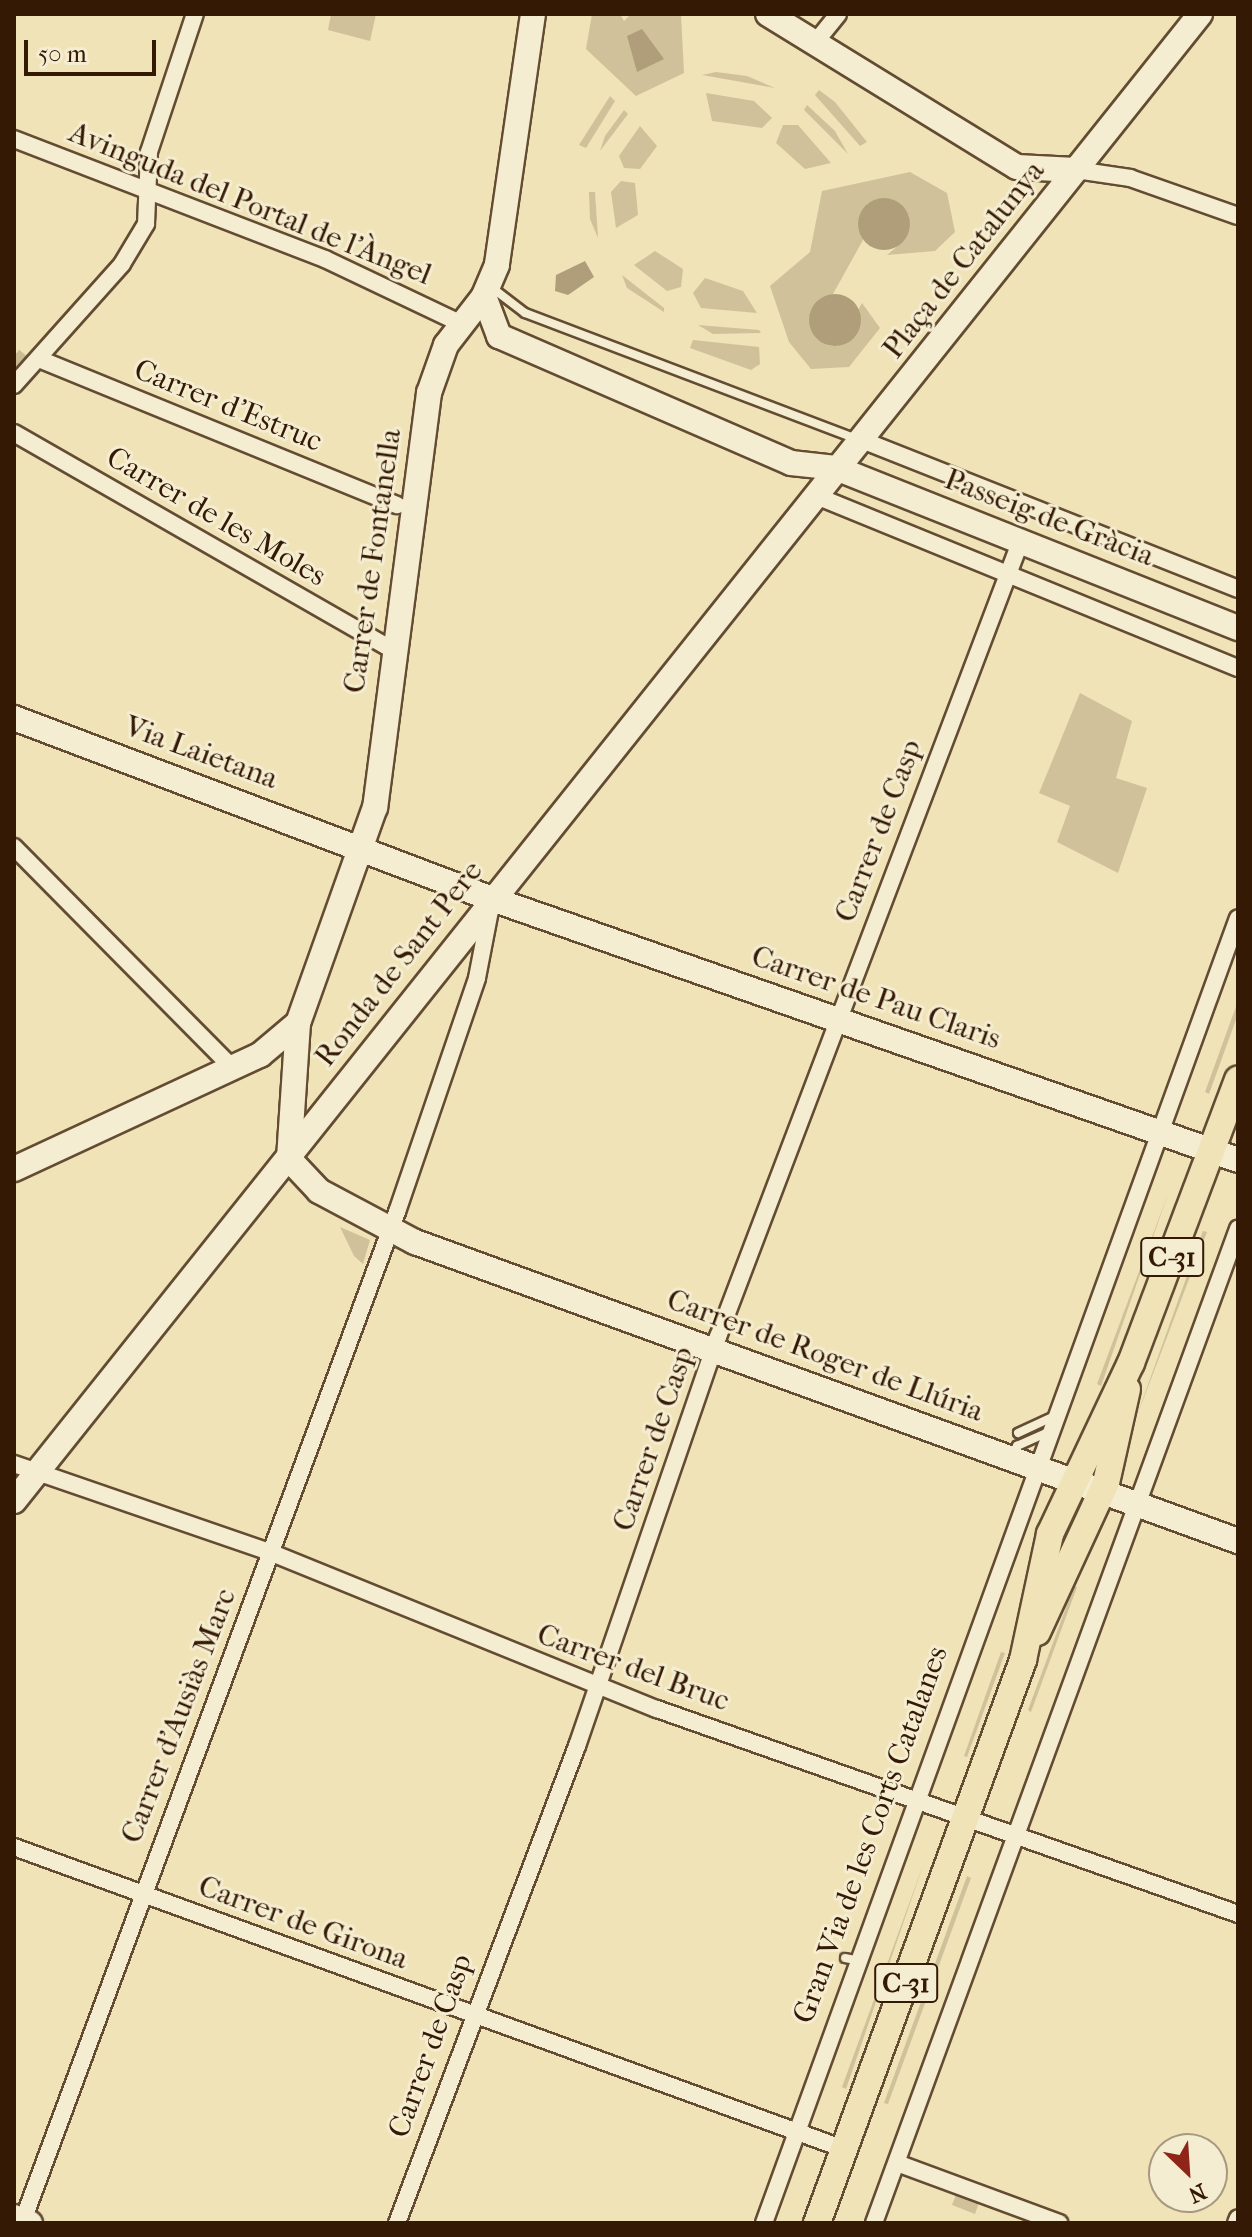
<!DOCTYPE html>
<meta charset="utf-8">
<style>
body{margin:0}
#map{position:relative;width:1252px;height:2237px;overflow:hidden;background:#f0e3b8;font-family:"IM FELL French Canon",serif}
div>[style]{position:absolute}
.green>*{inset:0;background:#d0c19a}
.water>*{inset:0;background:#b09e7b}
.round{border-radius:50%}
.street-tunnel>*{height:16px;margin-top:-8px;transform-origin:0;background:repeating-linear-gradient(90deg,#cabb94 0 16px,transparent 0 24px)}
.roads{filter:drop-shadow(2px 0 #634c32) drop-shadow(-2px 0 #634c32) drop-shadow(0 2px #634c32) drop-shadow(0 -2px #634c32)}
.lane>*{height:8px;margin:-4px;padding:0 4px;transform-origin:4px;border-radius:4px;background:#f5edd1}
.street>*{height:16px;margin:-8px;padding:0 8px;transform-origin:8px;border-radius:8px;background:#f5edd1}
.secondary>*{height:24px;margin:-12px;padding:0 12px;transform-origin:12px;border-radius:12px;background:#f5edd1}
.primary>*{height:26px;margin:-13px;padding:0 13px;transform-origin:13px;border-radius:13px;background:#f0e3b8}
span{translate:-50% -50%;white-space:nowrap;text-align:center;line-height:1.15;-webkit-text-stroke:6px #f5edd1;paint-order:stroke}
.shield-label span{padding:2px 6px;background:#f5edd1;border:2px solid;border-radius:6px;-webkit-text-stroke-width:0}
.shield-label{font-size:28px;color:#341905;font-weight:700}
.street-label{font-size:30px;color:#341905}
.frame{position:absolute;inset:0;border:16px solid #341905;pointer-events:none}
.north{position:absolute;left:1148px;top:2133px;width:80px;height:80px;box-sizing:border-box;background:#f5edd1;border:2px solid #a8987f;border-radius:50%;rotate:155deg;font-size:22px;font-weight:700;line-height:32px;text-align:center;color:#341905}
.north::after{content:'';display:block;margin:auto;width:28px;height:36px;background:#8f2418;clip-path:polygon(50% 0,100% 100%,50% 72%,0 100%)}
.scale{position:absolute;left:24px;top:40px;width:132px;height:36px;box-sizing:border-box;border:4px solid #341905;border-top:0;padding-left:10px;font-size:24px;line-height:28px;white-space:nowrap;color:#341905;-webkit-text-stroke:6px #f5edd1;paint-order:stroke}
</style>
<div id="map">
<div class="green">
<div style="clip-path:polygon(331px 14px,376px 14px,370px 41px,328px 30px)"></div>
<div style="clip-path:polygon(592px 14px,620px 14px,624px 21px,631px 14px,681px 14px,684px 73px,636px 96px,586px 49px)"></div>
<div style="clip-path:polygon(716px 72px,747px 76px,775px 88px,702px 75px)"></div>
<div style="clip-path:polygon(819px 90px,835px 102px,867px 142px,860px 146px,815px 95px)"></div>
<div style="clip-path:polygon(706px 93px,754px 101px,772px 118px,762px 128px,712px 121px)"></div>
<div style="clip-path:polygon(610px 96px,615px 101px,586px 148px,579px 145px)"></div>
<div style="clip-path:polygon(807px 105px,835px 131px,848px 154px,804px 110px)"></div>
<div style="clip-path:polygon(624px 110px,628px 114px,600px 151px,605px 136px)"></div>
<div style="clip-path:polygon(783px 125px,798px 125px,831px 163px,805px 169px,776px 143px)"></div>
<div style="clip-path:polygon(640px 126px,657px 146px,640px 169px,624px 168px,619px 156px)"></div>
<div style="clip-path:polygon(910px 172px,947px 193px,955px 232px,935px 251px,887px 255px,899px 245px,909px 216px,899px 203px,868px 203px,863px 240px,833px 294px,814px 305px,809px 319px,817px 339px,830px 346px,838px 346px,862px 303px,880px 328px,849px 367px,811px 369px,789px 342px,770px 286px,810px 252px,822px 191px)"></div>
<div style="clip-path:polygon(621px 181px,635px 183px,638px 215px,616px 228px,611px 192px)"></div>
<div style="clip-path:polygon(589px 192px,595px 192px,598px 238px,590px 219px)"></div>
<div style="clip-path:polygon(655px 251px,683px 269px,681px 287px,667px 291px,634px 265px)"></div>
<div style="clip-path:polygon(622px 275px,664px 308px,664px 312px,627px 288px)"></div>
<div style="clip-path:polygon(705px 278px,743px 291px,757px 313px,701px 308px,693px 293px)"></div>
<div style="clip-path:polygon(698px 325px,759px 330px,761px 333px,713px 334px)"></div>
<div style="clip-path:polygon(693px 340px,759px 347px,760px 364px,751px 370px,690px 348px)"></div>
<div style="clip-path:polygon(1080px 693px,1132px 721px,1116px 778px,1147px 788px,1118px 873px,1057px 842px,1070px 806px,1039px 793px)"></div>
<div style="clip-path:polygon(1238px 1001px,1238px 1014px,1209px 1094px,1205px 1092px)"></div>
<div style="clip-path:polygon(1168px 1194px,1101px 1386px,1097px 1384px)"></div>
<div style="clip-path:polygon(340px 1227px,370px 1240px,363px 1264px,354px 1256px)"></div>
<div style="clip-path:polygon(1203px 1231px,1207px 1232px,1135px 1421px)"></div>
<div style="clip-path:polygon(1074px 1586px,1077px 1587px,1031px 1712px,1028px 1710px)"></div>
<div style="clip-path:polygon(1001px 1652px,1005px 1653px,967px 1757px,964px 1756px)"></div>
<div style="clip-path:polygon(925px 1860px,846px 2089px,842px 2087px)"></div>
<div style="clip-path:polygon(967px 1876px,971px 1878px,888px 2104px,884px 2103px)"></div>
<div style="clip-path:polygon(957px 2192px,980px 2200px,975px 2214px,952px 2205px)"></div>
</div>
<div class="water">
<div style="clip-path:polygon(642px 29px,664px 59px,637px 72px,627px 36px)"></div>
<div class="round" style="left:858px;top:198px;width:52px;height:52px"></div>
<div style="clip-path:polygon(585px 261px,594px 277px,568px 295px,555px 291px,556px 275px)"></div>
<div class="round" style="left:809px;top:294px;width:52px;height:52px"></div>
</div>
<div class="street-tunnel">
<div style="left:14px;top:356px;width:13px;rotate:39deg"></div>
</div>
<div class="roads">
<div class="lane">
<div style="left:491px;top:287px;width:43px;rotate:37.4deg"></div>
<div style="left:525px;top:313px;width:355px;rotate:20.8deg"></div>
<div style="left:1018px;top:1433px;width:43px;rotate:-24.8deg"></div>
<div style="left:1013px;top:1458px;width:13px;rotate:-72deg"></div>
<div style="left:1017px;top:1446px;width:34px;rotate:-24deg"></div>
<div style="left:845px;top:1958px;width:15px;rotate:11deg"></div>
</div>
<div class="street">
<div style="left:814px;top:44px;width:38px;rotate:-51deg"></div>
<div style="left:14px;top:139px;width:333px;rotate:21.1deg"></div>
<div style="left:325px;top:259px;width:152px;rotate:25.4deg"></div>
<div style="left:1076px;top:170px;width:55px;rotate:8.4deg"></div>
<div style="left:1130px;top:178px;width:114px;rotate:19.4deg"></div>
<div style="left:39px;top:359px;width:387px;rotate:22.2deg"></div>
<div style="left:14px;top:385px;width:162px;rotate:-48.2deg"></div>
<div style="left:122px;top:264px;width:47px;rotate:-59deg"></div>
<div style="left:146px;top:224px;width:72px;rotate:-87.6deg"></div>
<div style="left:149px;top:152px;width:145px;rotate:-71.6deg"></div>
<div style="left:14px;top:433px;width:434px;rotate:29.8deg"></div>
<div style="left:862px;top:440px;width:404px;rotate:21.6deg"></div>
<div style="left:814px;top:495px;width:458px;rotate:22.2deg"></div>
<div style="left:14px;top:847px;width:310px;rotate:45.3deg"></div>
<div style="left:14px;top:1464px;width:273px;rotate:19deg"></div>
<div style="left:272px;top:1553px;width:415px;rotate:22.1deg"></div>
<div style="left:657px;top:1709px;width:616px;rotate:19.43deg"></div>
<div style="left:14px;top:1847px;width:883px;rotate:19.99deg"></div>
<div style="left:897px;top:2163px;width:173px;rotate:20.3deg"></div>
<div style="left:22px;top:2223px;width:1078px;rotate:-69.65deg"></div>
<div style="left:397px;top:1212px;width:247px;rotate:-71.1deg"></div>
<div style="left:477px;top:978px;width:79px;rotate:-79.1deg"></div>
<div style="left:397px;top:2223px;width:510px;rotate:-69.33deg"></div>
<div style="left:577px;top:1746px;width:433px;rotate:-71deg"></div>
<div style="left:718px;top:1337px;width:853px;rotate:-69.18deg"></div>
<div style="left:764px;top:2223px;width:1388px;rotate:-70.04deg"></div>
<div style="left:874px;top:2223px;width:1059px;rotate:-69.89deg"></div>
<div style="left:1236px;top:2223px;width:5px;rotate:-68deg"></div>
</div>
<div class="secondary">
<div style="left:533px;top:14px;width:254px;rotate:98.2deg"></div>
<div style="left:497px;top:265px;width:34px;rotate:113deg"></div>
<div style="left:484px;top:296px;width:43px;rotate:69.4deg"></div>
<div style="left:499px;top:336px;width:318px;rotate:23.5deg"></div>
<div style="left:791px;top:463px;width:45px;rotate:6.3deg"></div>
<div style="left:836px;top:468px;width:433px;rotate:21.7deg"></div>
<div style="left:768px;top:14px;width:292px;rotate:31.6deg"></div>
<div style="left:1017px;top:167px;width:59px;rotate:2.9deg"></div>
<div style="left:484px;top:296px;width:62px;rotate:127.8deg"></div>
<div style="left:446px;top:345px;width:51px;rotate:109.5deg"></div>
<div style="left:429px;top:393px;width:418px;rotate:97.4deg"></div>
<div style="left:375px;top:807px;width:229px;rotate:109.6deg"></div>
<div style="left:298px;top:1023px;width:136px;rotate:93.8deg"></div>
<div style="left:289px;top:1159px;width:44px;rotate:46.8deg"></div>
<div style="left:319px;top:1191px;width:109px;rotate:28deg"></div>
<div style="left:415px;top:1242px;width:876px;rotate:19.97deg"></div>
<div style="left:14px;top:718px;width:511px;rotate:20.74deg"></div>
<div style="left:492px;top:899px;width:790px;rotate:19.28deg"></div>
<div style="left:14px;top:1169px;width:271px;rotate:-24.9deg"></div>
<div style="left:260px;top:1055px;width:50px;rotate:-40.1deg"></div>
<div style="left:14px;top:1501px;width:1902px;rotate:-51.42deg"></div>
<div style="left:14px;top:2217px;width:17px;rotate:21deg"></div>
</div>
<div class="primary">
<div style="left:1037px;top:1632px;width:164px;rotate:-65.2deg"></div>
<div style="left:1106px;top:1483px;width:96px;rotate:-77.4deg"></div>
<div style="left:817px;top:2223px;width:600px;rotate:-69.9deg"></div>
<div style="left:1023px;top:1660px;width:129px;rotate:-77.9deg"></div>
<div style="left:1050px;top:1534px;width:189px;rotate:-64.7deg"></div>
<div style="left:1131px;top:1363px;width:303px;rotate:-69.3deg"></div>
</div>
</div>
<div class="shield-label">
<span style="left:1172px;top:1257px">C-31</span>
<span style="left:906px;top:1983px">C-31</span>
</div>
<div class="street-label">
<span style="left:250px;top:204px;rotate:22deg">Avinguda del Portal de l'Àngel</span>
<span style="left:964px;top:260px;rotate:-52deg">Plaça de Catalunya</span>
<span style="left:228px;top:406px;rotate:22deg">Carrer d'Estruc</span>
<span style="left:216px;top:517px;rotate:30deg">Carrer de les Moles</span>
<span style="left:1049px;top:518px;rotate:21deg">Passeig de Gràcia</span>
<span style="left:373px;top:561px;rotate:-82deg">Carrer de Fontanella</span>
<span style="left:201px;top:753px;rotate:20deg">Via Laietana</span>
<span style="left:879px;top:831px;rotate:-69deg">Carrer de Casp</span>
<span style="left:399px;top:964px;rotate:-52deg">Ronda de Sant Pere</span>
<span style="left:876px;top:998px;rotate:19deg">Carrer de Pau Claris</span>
<span style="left:825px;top:1356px;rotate:20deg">Carrer de Roger de Llúria</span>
<span style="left:654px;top:1439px;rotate:-71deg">Carrer de Casp</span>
<span style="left:633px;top:1668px;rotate:20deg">Carrer del Bruc</span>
<span style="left:179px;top:1716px;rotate:-69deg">Carrer d'Ausiàs Marc</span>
<span style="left:871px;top:1835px;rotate:-70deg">Gran Via de les Corts Catalanes</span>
<span style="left:303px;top:1923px;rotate:20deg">Carrer de Girona</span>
<span style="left:431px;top:2046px;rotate:-70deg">Carrer de Casp</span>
</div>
<div class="frame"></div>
<div class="north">N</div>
<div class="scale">50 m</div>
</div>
